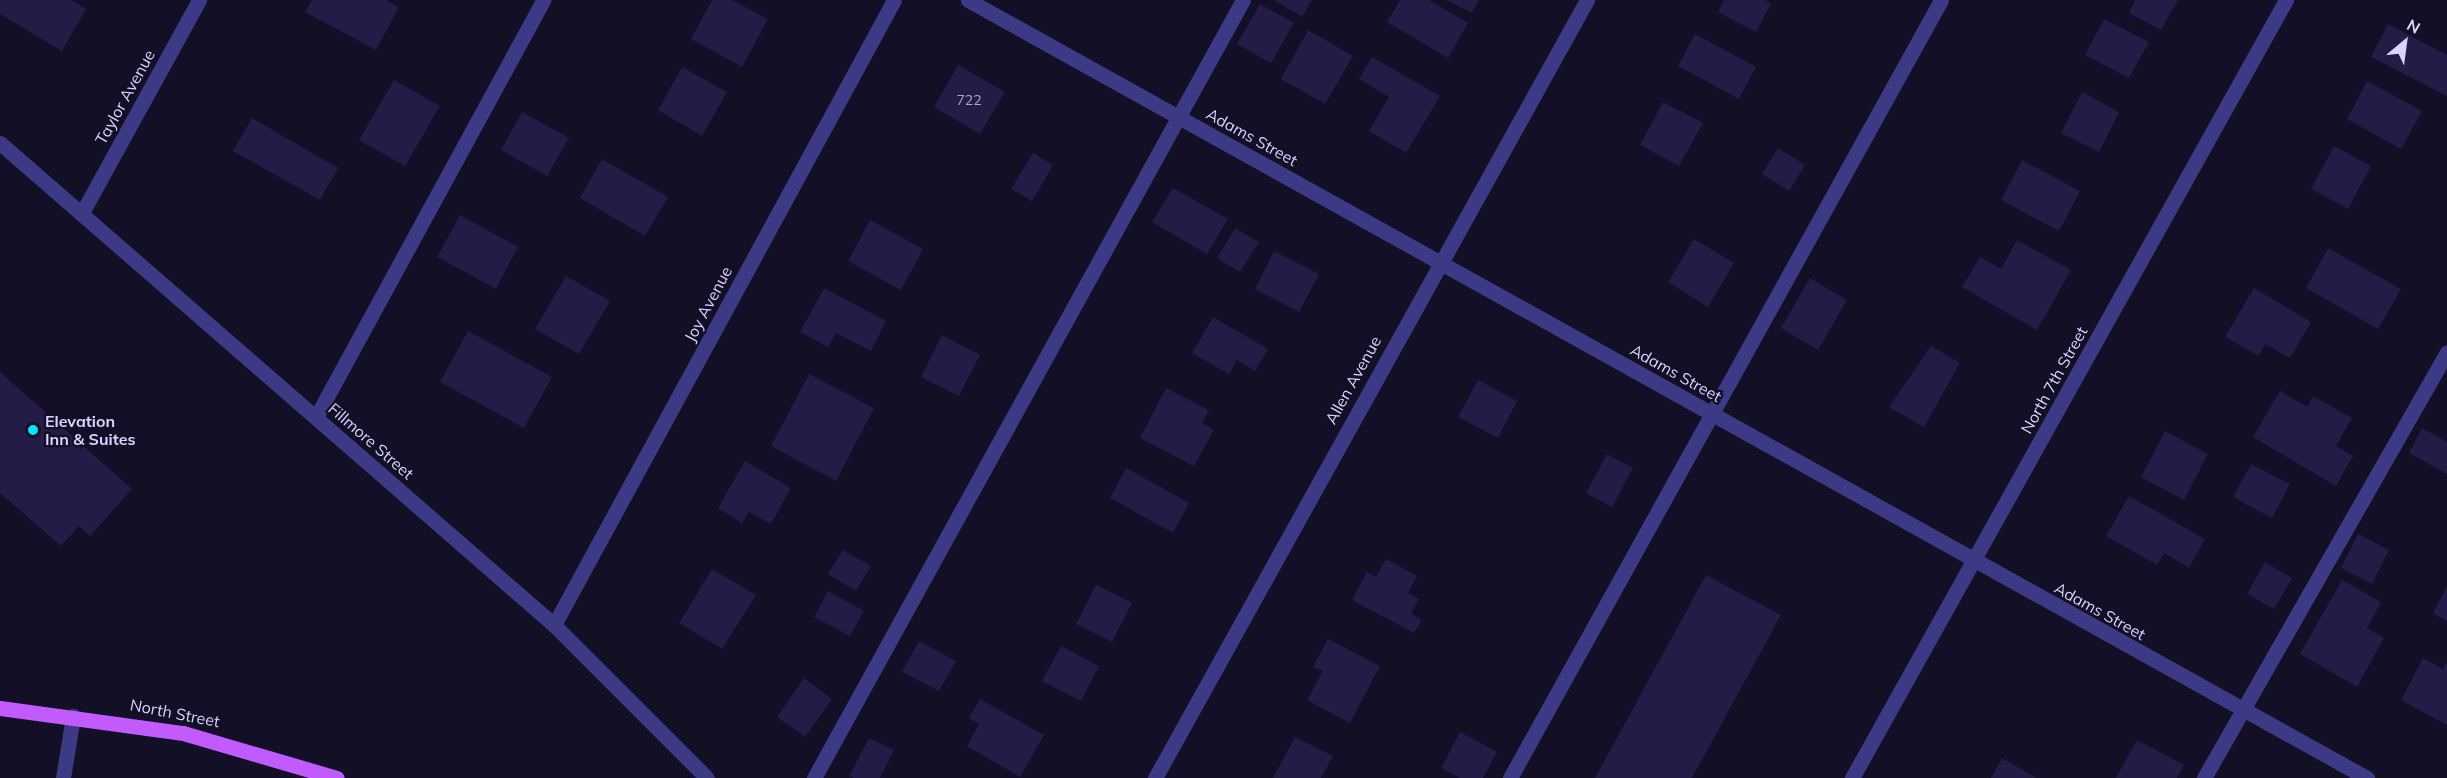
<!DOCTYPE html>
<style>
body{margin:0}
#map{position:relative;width:2447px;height:778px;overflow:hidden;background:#130f26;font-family:Mulish,sans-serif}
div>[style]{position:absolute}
.building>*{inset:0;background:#241b47}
.minor>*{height:15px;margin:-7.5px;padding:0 7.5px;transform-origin:7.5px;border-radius:7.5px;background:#3d3a85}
.major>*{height:15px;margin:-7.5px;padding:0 7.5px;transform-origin:7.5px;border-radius:7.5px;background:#c25bff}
.dots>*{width:16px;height:16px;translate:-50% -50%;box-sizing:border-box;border:3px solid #130f26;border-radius:50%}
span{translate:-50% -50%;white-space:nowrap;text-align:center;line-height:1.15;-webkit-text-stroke:4.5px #130f26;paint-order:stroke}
.number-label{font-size:14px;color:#aca6d1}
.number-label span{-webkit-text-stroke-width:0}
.street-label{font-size:16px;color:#d9d4ff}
.poi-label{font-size:16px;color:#d9d4ff;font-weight:700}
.left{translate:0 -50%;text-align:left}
.north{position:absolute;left:2375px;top:12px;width:60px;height:60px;-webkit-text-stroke:4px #130f26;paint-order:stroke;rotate:29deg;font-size:16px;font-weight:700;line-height:24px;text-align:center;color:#d9d4ff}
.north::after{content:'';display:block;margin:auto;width:21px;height:27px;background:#d9d4ff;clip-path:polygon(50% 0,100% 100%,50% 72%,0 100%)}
</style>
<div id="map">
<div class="building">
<div style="clip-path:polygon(0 0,71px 0,86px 9px,62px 51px,0 14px)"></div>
<div style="clip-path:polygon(312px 0,386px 0,399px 7px,376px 50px,305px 12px)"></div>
<div style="clip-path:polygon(712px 0,732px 0,768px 19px,742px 67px,691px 39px)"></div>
<div style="clip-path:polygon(1274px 0,1312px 0,1302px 17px)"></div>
<div style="clip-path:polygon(1400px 0,1429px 0,1468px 23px,1448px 58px,1387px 22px)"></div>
<div style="clip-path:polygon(1446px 0,1479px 0,1472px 13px)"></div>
<div style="clip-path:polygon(1724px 0,1765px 0,1771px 4px,1756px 32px,1718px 12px)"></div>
<div style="clip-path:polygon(2135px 0,2178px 0,2161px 30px,2129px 13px)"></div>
<div style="clip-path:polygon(1260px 4px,1294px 23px,1271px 63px,1237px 44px)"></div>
<div style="clip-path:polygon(2104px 19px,2149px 42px,2129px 78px,2085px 55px)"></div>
<div style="clip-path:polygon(2388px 24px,2447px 55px,2447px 96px,2371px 57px)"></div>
<div style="clip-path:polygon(1308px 30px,1353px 56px,1325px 104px,1281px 79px)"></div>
<div style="clip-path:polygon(1695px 34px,1756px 67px,1739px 99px,1678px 66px)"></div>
<div style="clip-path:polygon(1372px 57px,1440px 96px,1406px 153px,1369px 131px,1389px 97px,1359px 79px)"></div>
<div style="clip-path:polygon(958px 65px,1005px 92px,980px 134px,934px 107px)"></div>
<div style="clip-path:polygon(682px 67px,727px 92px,702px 136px,658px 110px)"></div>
<div style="clip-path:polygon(394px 80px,440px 106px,405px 166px,359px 140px)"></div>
<div style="clip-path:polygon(2367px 81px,2422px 111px,2401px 149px,2347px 119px)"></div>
<div style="clip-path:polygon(2082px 92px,2119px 112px,2099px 152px,2061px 133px)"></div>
<div style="clip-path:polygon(1663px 102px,1703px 123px,1679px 166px,1640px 145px)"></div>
<div style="clip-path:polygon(522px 112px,569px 138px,547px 176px,501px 150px)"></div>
<div style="clip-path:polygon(252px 118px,338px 168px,320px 200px,233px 151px)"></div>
<div style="clip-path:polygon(2334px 146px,2371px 166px,2348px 209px,2311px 189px)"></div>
<div style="clip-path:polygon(1778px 148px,1805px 165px,1789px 191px,1762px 174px)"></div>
<div style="clip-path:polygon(1033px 153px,1053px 165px,1032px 201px,1011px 189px)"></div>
<div style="clip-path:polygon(602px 159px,668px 197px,645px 236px,580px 198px)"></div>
<div style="clip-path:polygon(2022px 160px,2080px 191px,2059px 231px,2001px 200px)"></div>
<div style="clip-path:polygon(1173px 188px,1228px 219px,1207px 254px,1152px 222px)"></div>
<div style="clip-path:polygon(460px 215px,518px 247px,496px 289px,437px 257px)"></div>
<div style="clip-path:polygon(870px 220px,923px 249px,901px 290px,848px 261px)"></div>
<div style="clip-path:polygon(1235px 228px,1259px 242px,1240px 272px,1217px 258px)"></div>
<div style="clip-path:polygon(1694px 239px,1734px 263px,1708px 307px,1668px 282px)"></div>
<div style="clip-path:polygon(2017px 240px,2071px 270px,2037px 330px,1962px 287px,1980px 257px,2001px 269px)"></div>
<div style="clip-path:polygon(2328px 248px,2401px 289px,2378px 329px,2306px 288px)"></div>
<div style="clip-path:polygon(1274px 251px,1319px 274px,1299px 312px,1255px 289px)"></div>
<div style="clip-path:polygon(566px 276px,610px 301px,579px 354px,535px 329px)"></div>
<div style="clip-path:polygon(1810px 278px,1847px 300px,1818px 350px,1781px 328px)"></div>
<div style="clip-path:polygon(824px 288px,886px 321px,871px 351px,836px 333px,828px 347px,800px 332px)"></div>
<div style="clip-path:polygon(2254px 288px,2311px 322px,2290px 358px,2265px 344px,2259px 356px,2225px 337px)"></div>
<div style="clip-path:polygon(1213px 317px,1268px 349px,1255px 371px,1237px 360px,1229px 374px,1192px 353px)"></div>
<div style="clip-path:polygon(468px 331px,552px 377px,524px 428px,440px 382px)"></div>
<div style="clip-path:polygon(942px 335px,980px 355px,959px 396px,921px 377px)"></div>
<div style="clip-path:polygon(1931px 346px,1960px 363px,1924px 427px,1889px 407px)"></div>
<div style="clip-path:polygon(0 372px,132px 489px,90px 536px,79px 526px,61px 546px,0 493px)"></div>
<div style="clip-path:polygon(809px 374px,874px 408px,836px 481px,771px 446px)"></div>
<div style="clip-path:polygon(1478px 380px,1517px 401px,1498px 438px,1458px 417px)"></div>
<div style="clip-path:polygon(1166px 388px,1209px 410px,1202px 423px,1214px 430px,1194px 466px,1140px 438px)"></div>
<div style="clip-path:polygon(2280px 391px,2307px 407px,2313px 396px,2352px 418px,2336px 446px,2353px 456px,2336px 486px,2253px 437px)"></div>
<div style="clip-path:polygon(2422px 428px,2447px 442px,2447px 474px,2409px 453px)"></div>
<div style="clip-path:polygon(2165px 431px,2208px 454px,2184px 500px,2141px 477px)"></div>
<div style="clip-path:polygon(1607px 454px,1633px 468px,1612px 507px,1586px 493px)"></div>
<div style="clip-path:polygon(745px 461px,791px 488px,771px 524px,749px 512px,742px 523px,718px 508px)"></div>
<div style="clip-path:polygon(2251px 464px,2290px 484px,2272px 518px,2233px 497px)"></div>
<div style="clip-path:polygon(1126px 468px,1189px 503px,1173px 533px,1110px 498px)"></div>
<div style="clip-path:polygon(2129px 496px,2205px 539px,2189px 568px,2164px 553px,2157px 565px,2106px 536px)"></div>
<div style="clip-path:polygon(2358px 534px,2389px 550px,2372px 584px,2341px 568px)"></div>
<div style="clip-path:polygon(843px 550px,871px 566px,856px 591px,828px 574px)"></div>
<div style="clip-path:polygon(1386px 559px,1417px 576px,1408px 593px,1419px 599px,1411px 614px,1422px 620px,1414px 633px,1352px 600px,1367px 572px,1376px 577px)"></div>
<div style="clip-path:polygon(2265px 562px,2292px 578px,2274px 609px,2247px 594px)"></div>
<div style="clip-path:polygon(712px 569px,756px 595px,722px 649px,679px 623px)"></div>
<div style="clip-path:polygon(1706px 575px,1781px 615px,1692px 778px,1595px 778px)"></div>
<div style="clip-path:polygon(2342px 580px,2381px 602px,2367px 628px,2384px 638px,2357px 687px,2300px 654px)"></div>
<div style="clip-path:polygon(1096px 585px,1132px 603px,1112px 642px,1076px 624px)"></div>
<div style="clip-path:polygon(2447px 586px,2447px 621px,2433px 613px)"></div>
<div style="clip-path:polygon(828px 591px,864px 611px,850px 636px,814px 617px)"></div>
<div style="clip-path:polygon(1328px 639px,1380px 666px,1350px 723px,1307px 700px,1323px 671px,1313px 667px)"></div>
<div style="clip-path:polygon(919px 641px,956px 661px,939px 691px,902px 672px)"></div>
<div style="clip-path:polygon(1061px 646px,1099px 666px,1081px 701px,1042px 681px)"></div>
<div style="clip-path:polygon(2423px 658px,2443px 669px,2447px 662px,2447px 725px,2401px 700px)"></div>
<div style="clip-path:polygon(804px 678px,832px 699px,805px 737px,777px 717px)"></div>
<div style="clip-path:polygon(980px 699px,1044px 735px,1020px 777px,967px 746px,979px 724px,969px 718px)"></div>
<div style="clip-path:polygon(1460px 732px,1497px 752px,1483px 778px,1460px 778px,1441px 768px)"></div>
<div style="clip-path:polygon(1295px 737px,1333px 756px,1321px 778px,1273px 778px)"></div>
<div style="clip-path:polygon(869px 738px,894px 750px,880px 778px,854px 778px,849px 776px)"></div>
<div style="clip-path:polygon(2137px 740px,2184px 765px,2177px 778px,2116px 778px)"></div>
<div style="clip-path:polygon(2002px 758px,2037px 778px,1991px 778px)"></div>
</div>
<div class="minor">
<div style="left:968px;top:0;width:1601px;rotate:29.08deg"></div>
<div style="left:0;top:143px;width:734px;rotate:41.02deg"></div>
<div style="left:554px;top:625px;width:216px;rotate:45deg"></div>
<div style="left:83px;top:211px;width:241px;rotate:-61.2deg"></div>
<div style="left:316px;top:417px;width:475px;rotate:-61.4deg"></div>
<div style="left:554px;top:625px;width:711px;rotate:-61.45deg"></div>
<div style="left:63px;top:778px;width:63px;rotate:-80.8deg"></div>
<div style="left:814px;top:778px;width:888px;rotate:-61.13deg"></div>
<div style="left:1155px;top:778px;width:890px;rotate:-60.96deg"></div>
<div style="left:1510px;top:778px;width:889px;rotate:-61.01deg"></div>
<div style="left:1852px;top:778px;width:891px;rotate:-60.85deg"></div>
<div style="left:2204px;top:778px;width:490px;rotate:-60.3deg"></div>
</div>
<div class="major">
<div style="left:0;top:708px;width:185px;rotate:7.8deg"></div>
<div style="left:183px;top:733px;width:160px;rotate:16.3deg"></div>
</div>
<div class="dots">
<div style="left:33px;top:430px;background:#00e5ff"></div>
</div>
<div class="number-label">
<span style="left:969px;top:100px">722</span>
</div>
<div class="street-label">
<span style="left:125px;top:97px;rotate:-61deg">Taylor Avenue</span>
<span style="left:1252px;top:137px;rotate:29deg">Adams Street</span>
<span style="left:708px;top:304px;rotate:-62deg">Joy Avenue</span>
<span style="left:1676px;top:373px;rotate:29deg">Adams Street</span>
<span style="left:1353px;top:380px;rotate:-61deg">Allen Avenue</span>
<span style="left:2054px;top:380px;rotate:-61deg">North 7th Street</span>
<span style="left:371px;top:441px;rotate:41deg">Fillmore Street</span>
<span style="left:2100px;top:611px;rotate:29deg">Adams Street</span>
<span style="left:175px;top:713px;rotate:11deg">North Street</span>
</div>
<div class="poi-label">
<span class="left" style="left:45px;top:430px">Elevation<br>Inn &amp; Suites</span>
</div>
<div class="north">N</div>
</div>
